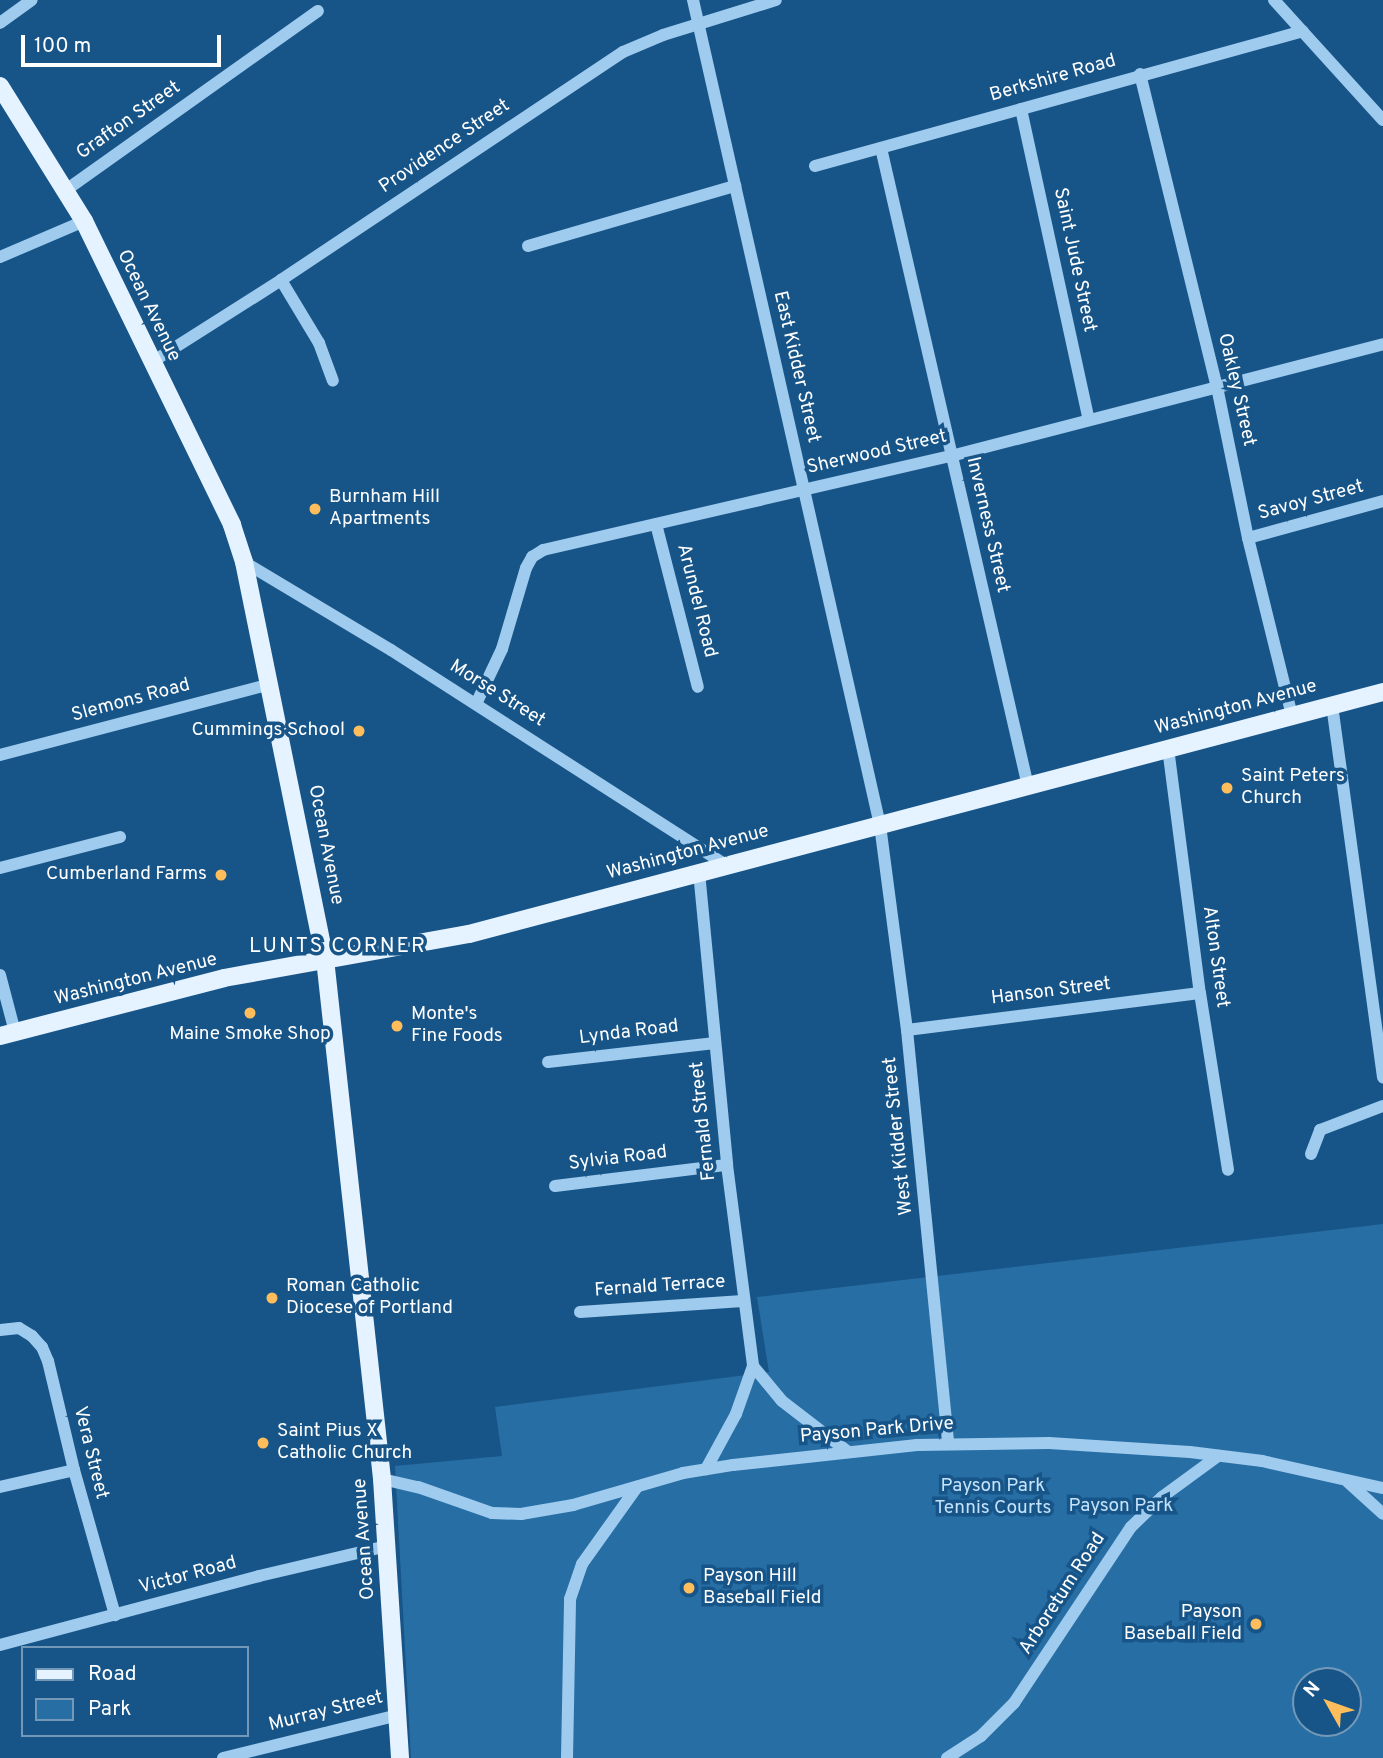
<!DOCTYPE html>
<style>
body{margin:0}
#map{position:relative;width:1383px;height:1758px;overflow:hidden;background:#175588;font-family:Overpass,sans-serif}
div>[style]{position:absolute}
.green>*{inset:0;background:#276ea5}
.minor>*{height:12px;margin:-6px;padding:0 6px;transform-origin:6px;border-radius:6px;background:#9fcbee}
.major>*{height:18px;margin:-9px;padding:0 9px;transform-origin:9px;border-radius:9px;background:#e5f2ff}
.dots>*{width:19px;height:19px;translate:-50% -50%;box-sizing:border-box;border:4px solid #175588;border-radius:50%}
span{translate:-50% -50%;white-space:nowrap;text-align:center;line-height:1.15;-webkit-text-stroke:7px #175588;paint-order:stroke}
.street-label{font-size:19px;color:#fff}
.poi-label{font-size:19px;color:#fff}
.left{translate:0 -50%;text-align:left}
.right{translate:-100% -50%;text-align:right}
.park-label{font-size:19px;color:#c4e3fa}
.neighbourhood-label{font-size:21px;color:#fff;letter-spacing:2px}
.legend{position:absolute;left:21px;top:1646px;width:228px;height:91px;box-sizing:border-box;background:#175588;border:2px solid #7499b8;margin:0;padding:9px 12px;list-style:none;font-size:21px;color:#fff}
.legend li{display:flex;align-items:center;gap:14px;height:35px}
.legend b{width:35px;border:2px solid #7499b8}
.north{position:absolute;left:1292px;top:1667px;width:70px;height:70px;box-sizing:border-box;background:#175588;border:2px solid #7499b8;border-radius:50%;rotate:310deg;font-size:19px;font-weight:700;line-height:28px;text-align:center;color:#fff}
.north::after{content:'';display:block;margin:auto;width:24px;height:32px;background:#ffbd5b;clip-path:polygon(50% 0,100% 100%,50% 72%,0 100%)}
.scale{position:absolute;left:21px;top:35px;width:200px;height:32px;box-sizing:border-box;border:4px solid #fff;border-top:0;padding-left:9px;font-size:21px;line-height:24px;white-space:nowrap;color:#fff;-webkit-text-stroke:5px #175588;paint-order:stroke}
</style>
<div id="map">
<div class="green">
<div style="clip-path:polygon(evenodd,1383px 1224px,1383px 1758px,411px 1758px,395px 1466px,502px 1456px,495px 1407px,769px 1372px,757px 1297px,1383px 1224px,1306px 1681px,1348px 1681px,1348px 1723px,1306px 1723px,1306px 1681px)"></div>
</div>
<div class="minor">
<div style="left:693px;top:0;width:846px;rotate:77.23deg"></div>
<div style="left:880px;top:825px;width:207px;rotate:82.5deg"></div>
<div style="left:907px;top:1030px;width:415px;rotate:84.3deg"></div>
<div style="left:1274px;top:0;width:162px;rotate:47.8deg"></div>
<div style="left:0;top:23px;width:39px;rotate:-36deg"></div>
<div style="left:1140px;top:74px;width:322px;rotate:76.2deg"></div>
<div style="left:1217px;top:387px;width:154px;rotate:78.4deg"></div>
<div style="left:1248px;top:538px;width:183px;rotate:76.1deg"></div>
<div style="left:1021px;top:109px;width:318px;rotate:77.7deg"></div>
<div style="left:881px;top:148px;width:655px;rotate:77.03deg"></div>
<div style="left:815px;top:166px;width:506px;rotate:-15.46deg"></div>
<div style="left:66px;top:190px;width:309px;rotate:-35.4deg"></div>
<div style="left:528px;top:246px;width:216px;rotate:-16.2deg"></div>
<div style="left:0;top:257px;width:91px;rotate:-23.2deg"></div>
<div style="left:281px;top:280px;width:74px;rotate:58.9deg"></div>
<div style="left:319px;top:343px;width:40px;rotate:69.8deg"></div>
<div style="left:152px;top:362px;width:153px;rotate:-32.4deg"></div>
<div style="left:281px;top:280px;width:411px;rotate:-33.7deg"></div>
<div style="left:623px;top:52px;width:43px;rotate:-23deg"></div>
<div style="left:663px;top:35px;width:118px;rotate:-17.2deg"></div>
<div style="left:656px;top:524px;width:168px;rotate:75.6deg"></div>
<div style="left:1248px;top:538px;width:140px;rotate:-15.3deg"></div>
<div style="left:244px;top:562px;width:171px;rotate:30.9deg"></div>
<div style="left:391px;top:650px;width:398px;rotate:32.7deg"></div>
<div style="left:476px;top:704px;width:61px;rotate:-64.7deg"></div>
<div style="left:502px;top:649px;width:84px;rotate:-73.5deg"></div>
<div style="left:526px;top:568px;width:13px;rotate:-61deg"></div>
<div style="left:532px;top:557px;width:13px;rotate:-32deg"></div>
<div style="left:543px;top:550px;width:419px;rotate:-13deg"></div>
<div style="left:951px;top:456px;width:446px;rotate:-14.5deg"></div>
<div style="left:1332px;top:705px;width:376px;rotate:82.2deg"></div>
<div style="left:1168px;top:748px;width:247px;rotate:82.6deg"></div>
<div style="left:1200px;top:993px;width:179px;rotate:81deg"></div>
<div style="left:0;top:755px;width:280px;rotate:-14.7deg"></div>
<div style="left:0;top:868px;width:124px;rotate:-14.5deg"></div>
<div style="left:699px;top:872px;width:294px;rotate:84.5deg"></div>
<div style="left:727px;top:1165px;width:203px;rotate:82.6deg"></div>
<div style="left:753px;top:1366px;width:51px;rotate:109.5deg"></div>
<div style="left:736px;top:1414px;width:63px;rotate:118.6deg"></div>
<div style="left:0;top:975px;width:59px;rotate:75.3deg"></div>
<div style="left:907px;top:1030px;width:295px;rotate:-7.2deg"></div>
<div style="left:548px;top:1062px;width:168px;rotate:-6.5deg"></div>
<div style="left:1311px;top:1154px;width:26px;rotate:-69deg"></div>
<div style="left:1320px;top:1130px;width:67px;rotate:-20.9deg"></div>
<div style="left:555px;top:1186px;width:173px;rotate:-7deg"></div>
<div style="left:580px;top:1312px;width:163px;rotate:-3.9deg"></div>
<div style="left:0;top:1330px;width:19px;rotate:-6deg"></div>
<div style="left:19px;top:1328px;width:15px;rotate:32deg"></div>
<div style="left:32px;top:1336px;width:15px;rotate:48deg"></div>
<div style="left:42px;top:1347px;width:15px;rotate:67deg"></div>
<div style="left:48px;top:1361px;width:112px;rotate:76.6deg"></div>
<div style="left:74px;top:1470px;width:151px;rotate:74.2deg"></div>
<div style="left:753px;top:1366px;width:45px;rotate:50.4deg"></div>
<div style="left:782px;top:1401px;width:82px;rotate:37.6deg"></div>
<div style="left:382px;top:1479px;width:37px;rotate:13deg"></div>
<div style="left:418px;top:1487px;width:78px;rotate:19.4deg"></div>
<div style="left:492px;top:1513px;width:29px;rotate:2deg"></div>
<div style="left:521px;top:1514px;width:53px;rotate:-9.8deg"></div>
<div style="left:573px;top:1505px;width:115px;rotate:-16.2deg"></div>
<div style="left:683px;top:1473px;width:51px;rotate:-9.1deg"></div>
<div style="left:733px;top:1465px;width:185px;rotate:-6.2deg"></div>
<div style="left:917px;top:1445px;width:132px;rotate:-0.9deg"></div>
<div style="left:1049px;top:1443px;width:141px;rotate:3.7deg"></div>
<div style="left:1190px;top:1452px;width:73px;rotate:7.1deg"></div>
<div style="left:1262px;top:1461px;width:124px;rotate:12.6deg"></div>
<div style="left:1348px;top:1482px;width:47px;rotate:42.4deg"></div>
<div style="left:0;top:1487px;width:76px;rotate:-12.9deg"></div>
<div style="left:0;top:1645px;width:268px;rotate:-14.9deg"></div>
<div style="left:259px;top:1576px;width:131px;rotate:-13.2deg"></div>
<div style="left:223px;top:1758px;width:180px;rotate:-13.8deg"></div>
<div style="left:567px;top:1758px;width:159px;rotate:-88.9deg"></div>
<div style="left:570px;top:1599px;width:37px;rotate:-71deg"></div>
<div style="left:582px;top:1564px;width:95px;rotate:-54.5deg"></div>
<div style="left:947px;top:1758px;width:40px;rotate:-32.9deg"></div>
<div style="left:981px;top:1736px;width:47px;rotate:-45deg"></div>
<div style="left:1014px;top:1703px;width:211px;rotate:-56.4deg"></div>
<div style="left:1131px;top:1527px;width:43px;rotate:-44.1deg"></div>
<div style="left:1162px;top:1497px;width:69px;rotate:-36.2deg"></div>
</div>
<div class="major">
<div style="left:0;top:86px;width:159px;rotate:58.1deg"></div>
<div style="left:84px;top:221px;width:338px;rotate:64deg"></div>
<div style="left:232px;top:525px;width:39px;rotate:72deg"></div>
<div style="left:244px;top:562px;width:405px;rotate:78.5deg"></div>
<div style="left:325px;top:959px;width:523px;rotate:83.74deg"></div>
<div style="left:382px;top:1479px;width:280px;rotate:86.3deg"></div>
<div style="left:0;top:1036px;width:231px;rotate:-14.5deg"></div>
<div style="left:224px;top:978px;width:249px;rotate:-10.2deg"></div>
<div style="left:469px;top:934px;width:945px;rotate:-14.83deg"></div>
</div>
<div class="dots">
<div style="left:315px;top:509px;background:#ffbd5b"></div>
<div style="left:359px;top:731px;background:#ffbd5b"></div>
<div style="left:1227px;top:788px;background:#ffbd5b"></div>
<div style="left:221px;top:875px;background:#ffbd5b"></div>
<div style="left:250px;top:1013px;background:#ffbd5b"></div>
<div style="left:397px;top:1026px;background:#ffbd5b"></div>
<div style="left:272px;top:1298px;background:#ffbd5b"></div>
<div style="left:263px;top:1443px;background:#ffbd5b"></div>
<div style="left:689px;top:1588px;background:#ffbd5b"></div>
<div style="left:1256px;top:1624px;background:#ffbd5b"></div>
</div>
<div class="street-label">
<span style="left:1053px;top:79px;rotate:-16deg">Berkshire Road</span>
<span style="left:129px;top:121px;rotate:-35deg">Grafton Street</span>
<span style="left:445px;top:147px;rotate:-34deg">Providence Street</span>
<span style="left:1074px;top:260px;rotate:78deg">Saint Jude Street</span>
<span style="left:148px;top:306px;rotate:64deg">Ocean Avenue</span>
<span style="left:796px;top:367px;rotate:77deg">East Kidder Street</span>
<span style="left:1236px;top:390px;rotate:77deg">Oakley Street</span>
<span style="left:877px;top:453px;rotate:-13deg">Sherwood Street</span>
<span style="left:1311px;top:501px;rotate:-15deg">Savoy Street</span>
<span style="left:987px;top:525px;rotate:77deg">Inverness Street</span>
<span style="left:696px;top:601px;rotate:76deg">Arundel Road</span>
<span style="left:497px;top:694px;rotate:32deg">Morse Street</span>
<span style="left:131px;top:701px;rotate:-15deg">Slemons Road</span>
<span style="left:1236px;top:708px;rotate:-15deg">Washington Avenue</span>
<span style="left:325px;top:845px;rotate:79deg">Ocean Avenue</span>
<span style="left:688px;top:853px;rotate:-15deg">Washington Avenue</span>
<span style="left:1215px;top:957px;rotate:82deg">Alton Street</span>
<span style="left:136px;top:980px;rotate:-14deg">Washington Avenue</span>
<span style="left:1051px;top:992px;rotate:-7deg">Hanson Street</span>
<span style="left:629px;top:1033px;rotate:-7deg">Lynda Road</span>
<span style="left:704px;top:1121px;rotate:-96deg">Fernald Street</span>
<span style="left:899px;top:1136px;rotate:-96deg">West Kidder Street</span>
<span style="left:618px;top:1159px;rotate:-7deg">Sylvia Road</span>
<span style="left:660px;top:1287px;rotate:-4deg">Fernald Terrace</span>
<span style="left:877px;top:1431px;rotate:-5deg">Payson Park Drive</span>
<span style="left:90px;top:1453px;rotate:76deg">Vera Street</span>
<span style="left:365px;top:1539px;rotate:-94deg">Ocean Avenue</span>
<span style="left:188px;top:1576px;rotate:-15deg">Victor Road</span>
<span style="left:1063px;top:1594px;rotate:-57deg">Arboretum Road</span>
<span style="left:326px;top:1712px;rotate:-14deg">Murray Street</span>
</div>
<div class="poi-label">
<span class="left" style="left:329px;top:509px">Burnham Hill<br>Apartments</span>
<span class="right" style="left:345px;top:731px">Cummings School</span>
<span class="left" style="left:1241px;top:788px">Saint Peters<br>Church</span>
<span class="right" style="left:207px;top:875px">Cumberland Farms</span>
<span class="left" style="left:411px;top:1026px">Monte's<br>Fine Foods</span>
<span style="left:250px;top:1035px">Maine Smoke Shop</span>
<span class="left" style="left:286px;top:1298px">Roman Catholic<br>Diocese of Portland</span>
<span class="left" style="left:277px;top:1443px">Saint Pius X<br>Catholic Church</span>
<span class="left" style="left:703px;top:1588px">Payson Hill<br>Baseball Field</span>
<span class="right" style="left:1242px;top:1624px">Payson<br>Baseball Field</span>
</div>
<div class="park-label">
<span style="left:993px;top:1498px">Payson Park<br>Tennis Courts</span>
<span style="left:1121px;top:1507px">Payson Park</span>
</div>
<div class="neighbourhood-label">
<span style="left:338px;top:947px">LUNTS CORNER</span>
</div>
<ul class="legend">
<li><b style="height:9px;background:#e5f2ff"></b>Road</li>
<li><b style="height:19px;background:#276ea5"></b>Park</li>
</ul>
<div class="north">N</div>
<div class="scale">100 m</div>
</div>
